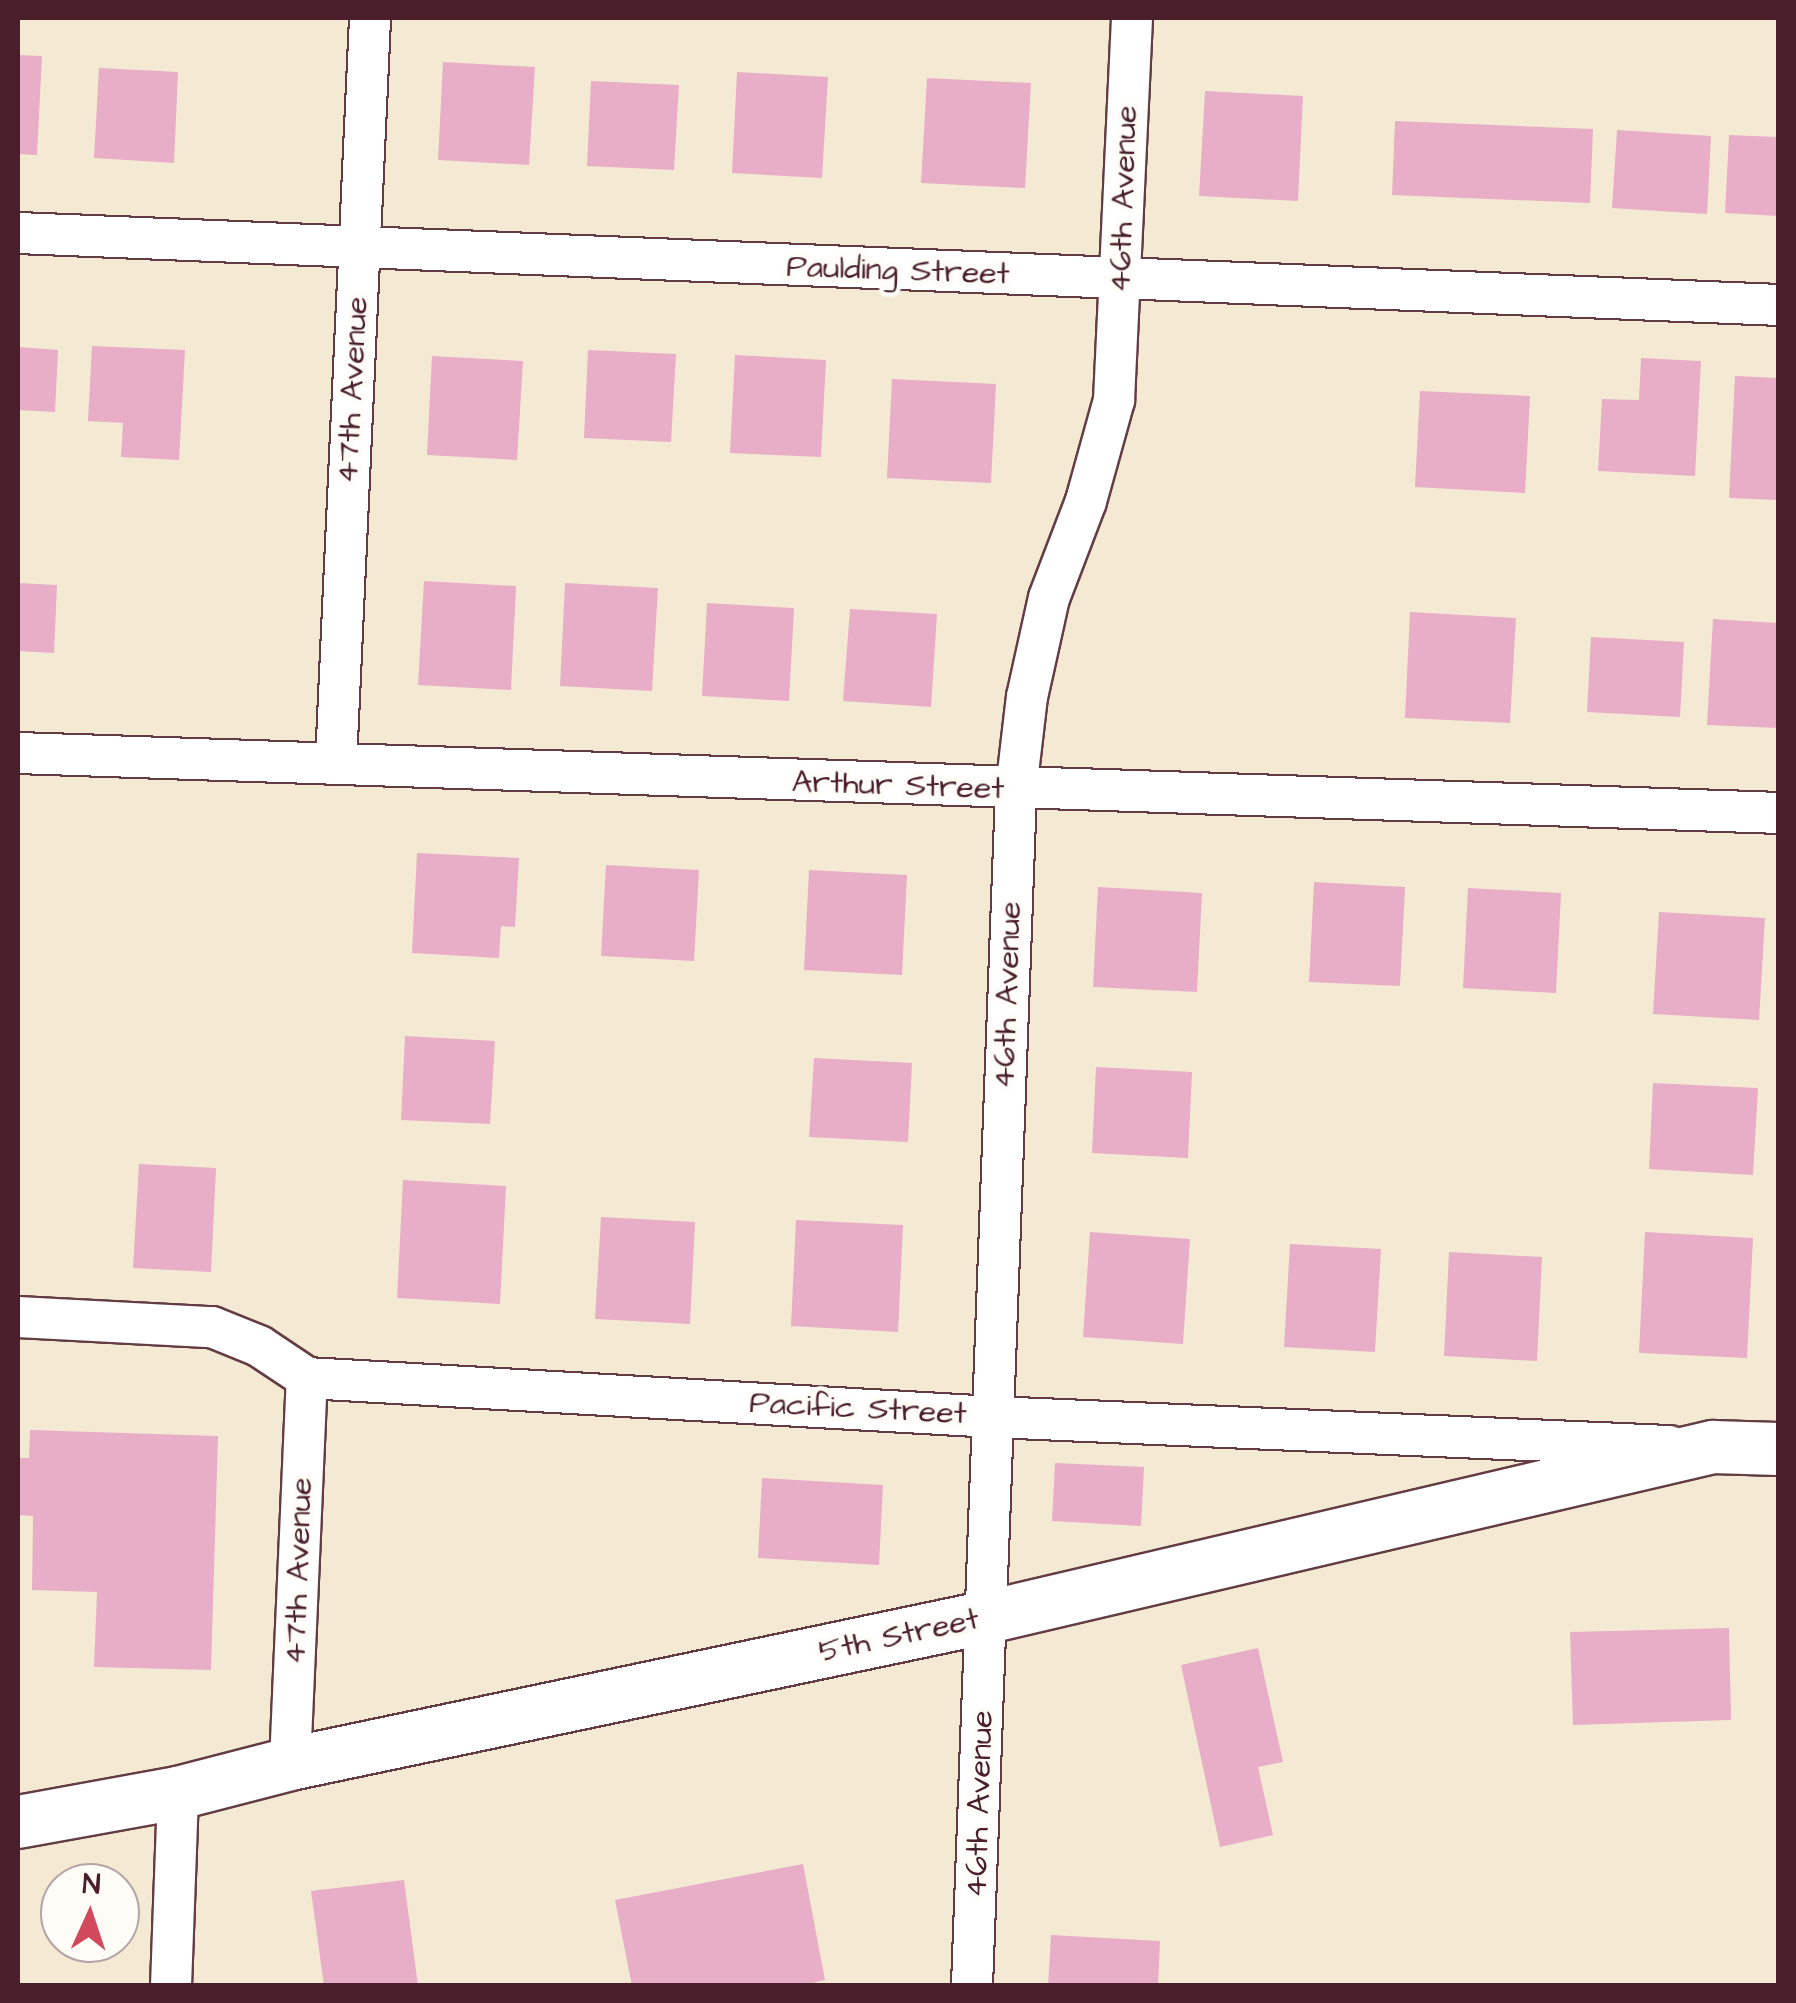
<!DOCTYPE html>
<style>
body{margin:0}
#map{position:relative;width:1796px;height:2003px;overflow:hidden;background:#f4ead4;font-family:"Architects Daughter",sans-serif}
div>[style]{position:absolute}
.building>*{inset:0;background:#e8aec7}
.roads{filter:drop-shadow(2px 0 #643d44) drop-shadow(-2px 0 #643d44) drop-shadow(0 2px #643d44) drop-shadow(0 -2px #643d44)}
.minor>*{height:40px;margin:-20px;padding:0 20px;transform-origin:20px;border-radius:20px;background:#fff}
.tertiary>*{height:52px;margin:-26px;padding:0 26px;transform-origin:26px;border-radius:26px;background:#fff}
span{translate:-50% -50%;white-space:nowrap;text-align:center;line-height:1.15;-webkit-text-stroke:9px #fdfcf7;paint-order:stroke}
.street-label{font-size:32px;color:#4a1f2b}
.frame{position:absolute;inset:0;border:20px solid #4a1f2b;pointer-events:none}
.north{position:absolute;left:40px;top:1863px;width:100px;height:100px;box-sizing:border-box;background:#fdfcf7;border:2px solid #b5a4a5;border-radius:50%;rotate:3deg;font-size:28px;font-weight:700;line-height:40px;text-align:center;color:#4a1f2b}
.north::after{content:'';display:block;margin:auto;width:35px;height:45px;background:#d1495b;clip-path:polygon(50% 0,100% 100%,50% 72%,0 100%)}
</style>
<div id="map">
<div class="building">
<div style="clip-path:polygon(18px 55px,42px 56px,37px 155px,18px 154px)"></div>
<div style="clip-path:polygon(443px 62px,535px 67px,529px 165px,438px 160px)"></div>
<div style="clip-path:polygon(99px 68px,178px 72px,174px 163px,94px 158px)"></div>
<div style="clip-path:polygon(737px 72px,828px 77px,822px 178px,732px 173px)"></div>
<div style="clip-path:polygon(927px 78px,1031px 83px,1025px 188px,921px 183px)"></div>
<div style="clip-path:polygon(591px 81px,679px 85px,674px 170px,587px 166px)"></div>
<div style="clip-path:polygon(1205px 91px,1303px 96px,1298px 201px,1199px 196px)"></div>
<div style="clip-path:polygon(1395px 121px,1593px 129px,1590px 203px,1392px 195px)"></div>
<div style="clip-path:polygon(1617px 130px,1711px 136px,1707px 214px,1612px 208px)"></div>
<div style="clip-path:polygon(1729px 135px,1778px 137px,1778px 216px,1725px 213px)"></div>
<div style="clip-path:polygon(92px 346px,185px 350px,179px 460px,121px 457px,123px 423px,88px 421px)"></div>
<div style="clip-path:polygon(18px 347px,58px 350px,55px 412px,18px 410px)"></div>
<div style="clip-path:polygon(588px 350px,676px 354px,671px 442px,584px 438px)"></div>
<div style="clip-path:polygon(735px 355px,826px 360px,821px 457px,730px 453px)"></div>
<div style="clip-path:polygon(432px 356px,523px 361px,517px 460px,427px 455px)"></div>
<div style="clip-path:polygon(1641px 358px,1701px 361px,1695px 476px,1598px 471px,1602px 399px,1639px 400px)"></div>
<div style="clip-path:polygon(1735px 376px,1778px 378px,1778px 500px,1729px 498px)"></div>
<div style="clip-path:polygon(892px 379px,996px 384px,991px 483px,887px 478px)"></div>
<div style="clip-path:polygon(1420px 391px,1530px 396px,1525px 493px,1415px 487px)"></div>
<div style="clip-path:polygon(424px 581px,516px 586px,511px 690px,418px 685px)"></div>
<div style="clip-path:polygon(18px 583px,57px 585px,54px 653px,18px 651px)"></div>
<div style="clip-path:polygon(565px 583px,658px 588px,652px 691px,560px 686px)"></div>
<div style="clip-path:polygon(707px 603px,794px 608px,789px 701px,702px 696px)"></div>
<div style="clip-path:polygon(850px 609px,937px 614px,931px 707px,843px 701px)"></div>
<div style="clip-path:polygon(1410px 612px,1516px 618px,1510px 723px,1405px 718px)"></div>
<div style="clip-path:polygon(1713px 619px,1778px 623px,1778px 728px,1707px 725px)"></div>
<div style="clip-path:polygon(1591px 637px,1684px 642px,1680px 717px,1587px 712px)"></div>
<div style="clip-path:polygon(417px 853px,519px 858px,515px 927px,501px 926px,499px 958px,412px 953px)"></div>
<div style="clip-path:polygon(606px 865px,699px 870px,694px 961px,601px 956px)"></div>
<div style="clip-path:polygon(809px 870px,907px 875px,902px 975px,804px 970px)"></div>
<div style="clip-path:polygon(1314px 882px,1405px 887px,1400px 986px,1309px 982px)"></div>
<div style="clip-path:polygon(1098px 887px,1202px 893px,1197px 992px,1093px 987px)"></div>
<div style="clip-path:polygon(1468px 888px,1561px 893px,1556px 993px,1463px 988px)"></div>
<div style="clip-path:polygon(1659px 912px,1765px 918px,1759px 1020px,1653px 1014px)"></div>
<div style="clip-path:polygon(405px 1036px,495px 1041px,490px 1124px,401px 1120px)"></div>
<div style="clip-path:polygon(814px 1058px,912px 1063px,908px 1142px,809px 1137px)"></div>
<div style="clip-path:polygon(1096px 1067px,1192px 1072px,1188px 1158px,1092px 1153px)"></div>
<div style="clip-path:polygon(1653px 1083px,1758px 1088px,1753px 1175px,1649px 1169px)"></div>
<div style="clip-path:polygon(139px 1164px,216px 1168px,211px 1272px,133px 1268px)"></div>
<div style="clip-path:polygon(403px 1180px,506px 1186px,500px 1304px,397px 1298px)"></div>
<div style="clip-path:polygon(601px 1217px,695px 1222px,690px 1324px,595px 1319px)"></div>
<div style="clip-path:polygon(796px 1220px,903px 1225px,898px 1332px,791px 1326px)"></div>
<div style="clip-path:polygon(1090px 1232px,1190px 1239px,1183px 1344px,1083px 1337px)"></div>
<div style="clip-path:polygon(1645px 1232px,1753px 1238px,1747px 1358px,1639px 1353px)"></div>
<div style="clip-path:polygon(1290px 1244px,1381px 1249px,1375px 1352px,1284px 1347px)"></div>
<div style="clip-path:polygon(1449px 1252px,1542px 1257px,1537px 1361px,1444px 1356px)"></div>
<div style="clip-path:polygon(30px 1430px,218px 1436px,211px 1670px,94px 1667px,97px 1592px,32px 1590px,33px 1516px,18px 1515px,18px 1458px,29px 1458px)"></div>
<div style="clip-path:polygon(1055px 1463px,1144px 1467px,1141px 1526px,1052px 1521px)"></div>
<div style="clip-path:polygon(762px 1478px,883px 1485px,879px 1565px,758px 1558px)"></div>
<div style="clip-path:polygon(1729px 1628px,1731px 1720px,1573px 1725px,1570px 1632px)"></div>
<div style="clip-path:polygon(1258px 1648px,1283px 1762px,1258px 1767px,1273px 1835px,1220px 1847px,1181px 1665px)"></div>
<div style="clip-path:polygon(803px 1864px,825px 1980px,799px 1986px,632px 1986px,615px 1900px)"></div>
<div style="clip-path:polygon(404px 1880px,418px 1986px,324px 1986px,311px 1891px)"></div>
<div style="clip-path:polygon(1051px 1935px,1160px 1941px,1158px 1986px,1048px 1986px)"></div>
</div>
<div class="roads">
<div class="minor">
<div style="left:18px;top:233px;width:1761px;rotate:2.34deg"></div>
<div style="left:18px;top:753px;width:1761px;rotate:1.95deg"></div>
<div style="left:336px;top:762px;width:745px;rotate:-87.38deg"></div>
<div style="left:18px;top:1317px;width:194px;rotate:3deg"></div>
<div style="left:212px;top:1327px;width:51px;rotate:22deg"></div>
<div style="left:259px;top:1346px;width:58px;rotate:33.7deg"></div>
<div style="left:307px;top:1378px;width:687px;rotate:3.25deg"></div>
<div style="left:993px;top:1417px;width:677px;rotate:2.46deg"></div>
<div style="left:290px;top:1764px;width:386px;rotate:-87.5deg"></div>
<div style="left:171px;top:1986px;width:193px;rotate:-87.9deg"></div>
<div style="left:972px;top:1986px;width:1197px;rotate:-87.89deg"></div>
<div style="left:1016px;top:790px;width:94px;rotate:-83.3deg"></div>
<div style="left:1027px;top:697px;width:101px;rotate:-77.5deg"></div>
<div style="left:1049px;top:598px;width:104px;rotate:-69.1deg"></div>
<div style="left:1086px;top:501px;width:105px;rotate:-74.5deg"></div>
<div style="left:1114px;top:400px;width:382px;rotate:-87.3deg"></div>
</div>
<div class="tertiary">
<div style="left:18px;top:1822px;width:163px;rotate:-10.3deg"></div>
<div style="left:178px;top:1793px;width:116px;rotate:-14.5deg"></div>
<div style="left:290px;top:1764px;width:713px;rotate:-11.89deg"></div>
<div style="left:988px;top:1617px;width:745px;rotate:-13.2deg"></div>
<div style="left:1713px;top:1447px;width:65px;rotate:1.8deg"></div>
</div>
</div>
<div class="street-label">
<span style="left:1124px;top:199px;rotate:-88deg">46th Avenue</span>
<span style="left:898px;top:271px;rotate:2deg">Paulding Street</span>
<span style="left:353px;top:390px;rotate:-87deg">47th Avenue</span>
<span style="left:898px;top:786px;rotate:2deg">Arthur Street</span>
<span style="left:1008px;top:995px;rotate:-88deg">46th Avenue</span>
<span style="left:858px;top:1409px;rotate:3deg">Pacific Street</span>
<span style="left:299px;top:1571px;rotate:-88deg">47th Avenue</span>
<span style="left:899px;top:1636px;rotate:-12deg">5th Street</span>
<span style="left:980px;top:1804px;rotate:-88deg">46th Avenue</span>
</div>
<div class="frame"></div>
<div class="north">N</div>
</div>
